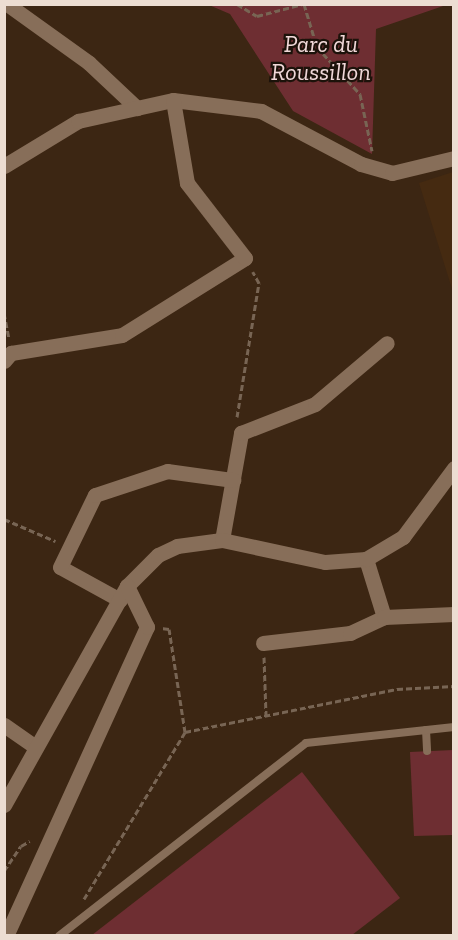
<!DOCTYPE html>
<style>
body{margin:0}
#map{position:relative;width:458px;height:940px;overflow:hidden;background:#3c2613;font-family:"Zilla Slab",serif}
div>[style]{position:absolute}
.built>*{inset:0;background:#452a11}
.green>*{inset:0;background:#6e2e32}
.path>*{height:3px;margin-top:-1.5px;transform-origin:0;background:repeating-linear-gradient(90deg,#786554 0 6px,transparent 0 9px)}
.service>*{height:8px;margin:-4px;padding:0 4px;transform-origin:4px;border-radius:4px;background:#876e59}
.minor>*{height:15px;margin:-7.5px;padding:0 7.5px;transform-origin:7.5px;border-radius:7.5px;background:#876e59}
span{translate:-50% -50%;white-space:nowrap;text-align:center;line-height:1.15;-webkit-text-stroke:4.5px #1c120a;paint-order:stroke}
.park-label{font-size:24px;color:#f0d8d8;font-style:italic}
.frame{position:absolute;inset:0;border:6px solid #ecddd2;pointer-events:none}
</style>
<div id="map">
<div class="built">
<div style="clip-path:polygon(453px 172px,454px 172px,453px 292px,419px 183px)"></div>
</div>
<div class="green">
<div style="clip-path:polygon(449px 4px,376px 29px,372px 154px,293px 111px,230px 14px,209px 5px)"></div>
<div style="clip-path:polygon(453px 750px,453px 835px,414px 836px,410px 752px)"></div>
<div style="clip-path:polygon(302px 772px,400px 898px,352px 935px,92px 935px)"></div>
</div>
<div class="path">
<div style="left:237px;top:4px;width:23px;rotate:31deg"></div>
<div style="left:257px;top:16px;width:48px;rotate:-14.6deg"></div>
<div style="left:304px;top:4px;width:45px;rotate:73.2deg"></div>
<div style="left:317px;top:47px;width:64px;rotate:47.5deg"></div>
<div style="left:360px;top:94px;width:58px;rotate:78.1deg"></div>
<div style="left:4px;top:313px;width:25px;rotate:79deg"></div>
<div style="left:237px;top:417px;width:136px;rotate:-80.7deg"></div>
<div style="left:259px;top:283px;width:13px;rotate:-119deg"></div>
<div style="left:4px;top:519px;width:56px;rotate:23.3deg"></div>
<div style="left:264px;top:657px;width:58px;rotate:88deg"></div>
<div style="left:185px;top:732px;width:216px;rotate:-11.5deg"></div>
<div style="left:397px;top:689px;width:57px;rotate:-3deg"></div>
<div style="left:4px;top:871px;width:30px;rotate:-56deg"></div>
<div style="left:21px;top:846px;width:10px;rotate:-29deg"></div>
<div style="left:84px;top:899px;width:195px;rotate:-58.8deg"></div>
<div style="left:185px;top:732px;width:104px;rotate:-98.8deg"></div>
<div style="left:169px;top:629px;width:8px;rotate:-173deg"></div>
</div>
<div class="service">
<div style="left:426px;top:730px;width:21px;rotate:87deg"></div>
<div style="left:59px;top:936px;width:313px;rotate:-38deg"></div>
<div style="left:306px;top:743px;width:149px;rotate:-6.2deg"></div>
</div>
<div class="minor">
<div style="left:7px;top:4px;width:101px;rotate:35.7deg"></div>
<div style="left:89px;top:63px;width:66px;rotate:43.2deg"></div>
<div style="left:4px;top:166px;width:87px;rotate:-31.3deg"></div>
<div style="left:78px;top:121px;width:97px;rotate:-12.5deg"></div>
<div style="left:173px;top:100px;width:89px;rotate:7.1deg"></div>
<div style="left:261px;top:111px;width:113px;rotate:27.9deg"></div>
<div style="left:361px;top:164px;width:32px;rotate:16deg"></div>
<div style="left:392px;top:173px;width:64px;rotate:-13.6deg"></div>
<div style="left:4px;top:361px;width:11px;rotate:-49deg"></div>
<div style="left:11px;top:353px;width:112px;rotate:-9.2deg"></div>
<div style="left:122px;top:335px;width:145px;rotate:-32deg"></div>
<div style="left:245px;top:258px;width:95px;rotate:-127.7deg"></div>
<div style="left:187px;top:183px;width:84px;rotate:-99.6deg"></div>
<div style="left:222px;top:540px;width:109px;rotate:-79.9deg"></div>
<div style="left:241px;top:433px;width:79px;rotate:-21.4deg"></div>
<div style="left:315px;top:404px;width:94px;rotate:-40.3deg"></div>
<div style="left:366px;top:559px;width:61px;rotate:72.8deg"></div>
<div style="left:120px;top:600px;width:68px;rotate:-151.2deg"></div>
<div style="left:60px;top:567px;width:80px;rotate:-64.1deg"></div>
<div style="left:95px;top:495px;width:76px;rotate:-18.4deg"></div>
<div style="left:167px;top:471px;width:67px;rotate:7.8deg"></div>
<div style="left:263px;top:643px;width:88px;rotate:-6.6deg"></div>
<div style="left:350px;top:633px;width:38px;rotate:-25deg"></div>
<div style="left:384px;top:617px;width:70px;rotate:-2.5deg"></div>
<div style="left:4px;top:725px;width:37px;rotate:35deg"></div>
<div style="left:4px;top:805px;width:251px;rotate:-60.7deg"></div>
<div style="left:127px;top:586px;width:44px;rotate:-45deg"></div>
<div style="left:158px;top:555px;width:21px;rotate:-25deg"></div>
<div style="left:177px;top:546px;width:45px;rotate:-7.6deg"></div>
<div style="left:222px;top:540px;width:105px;rotate:12.1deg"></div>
<div style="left:325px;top:562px;width:41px;rotate:-4.2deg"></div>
<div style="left:366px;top:559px;width:43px;rotate:-30.7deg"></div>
<div style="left:403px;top:537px;width:86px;rotate:-53.5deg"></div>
<div style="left:6px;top:936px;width:340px;rotate:-65.5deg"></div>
<div style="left:147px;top:627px;width:46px;rotate:-116deg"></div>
</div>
<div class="park-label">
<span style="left:321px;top:58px">Parc du<br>Roussillon</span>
</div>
<div class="frame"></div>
</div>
